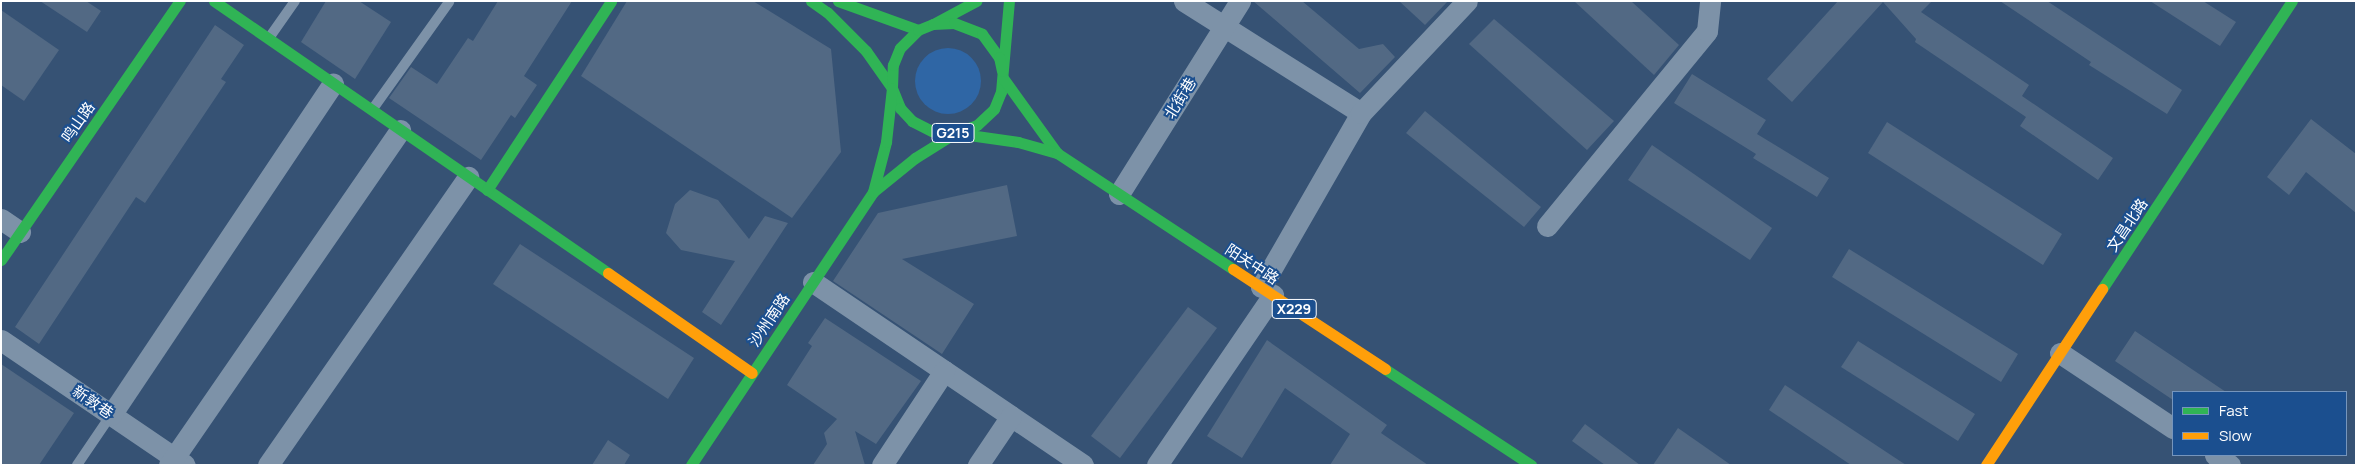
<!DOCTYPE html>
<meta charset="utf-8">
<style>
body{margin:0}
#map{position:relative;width:2357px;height:466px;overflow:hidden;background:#365274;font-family:Manrope,"Noto Sans SC",sans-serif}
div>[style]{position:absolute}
.green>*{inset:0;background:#2f66a5}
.round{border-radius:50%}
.building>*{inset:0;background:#526984}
.lane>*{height:10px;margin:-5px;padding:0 5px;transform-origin:5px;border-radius:5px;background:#7d92a8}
.street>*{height:21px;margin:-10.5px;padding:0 10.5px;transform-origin:10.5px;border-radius:10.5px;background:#7d92a8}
.fast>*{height:11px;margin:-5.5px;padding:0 5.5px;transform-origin:5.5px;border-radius:5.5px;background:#30b455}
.slow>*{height:11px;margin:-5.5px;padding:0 5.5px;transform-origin:5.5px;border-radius:5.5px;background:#ff9f0a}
span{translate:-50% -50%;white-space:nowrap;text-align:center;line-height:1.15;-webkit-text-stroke:4px #1b4f8f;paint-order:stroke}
.shield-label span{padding:1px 4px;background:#1b4f8f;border:1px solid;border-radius:4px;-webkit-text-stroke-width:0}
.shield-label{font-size:14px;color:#fff;font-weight:700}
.street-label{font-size:15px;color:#fff}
.frame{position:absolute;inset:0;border:2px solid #fff;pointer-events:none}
.legend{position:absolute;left:2172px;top:391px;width:175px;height:65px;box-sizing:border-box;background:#1b4f8f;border:1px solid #7695bc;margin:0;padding:6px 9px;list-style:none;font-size:15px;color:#fff}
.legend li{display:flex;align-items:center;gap:10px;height:25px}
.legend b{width:25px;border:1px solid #7695bc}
</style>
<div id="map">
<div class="green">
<div class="round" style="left:915px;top:48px;width:66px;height:66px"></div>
</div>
<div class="building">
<div style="clip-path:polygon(40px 1px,86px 1px,101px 11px,87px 32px)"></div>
<div style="clip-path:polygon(326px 1px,359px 1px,391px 22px,355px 79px,301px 42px)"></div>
<div style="clip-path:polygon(498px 1px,572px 1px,524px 76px,537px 85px,515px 118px,511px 115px,481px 160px,389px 98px,411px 67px,437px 84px,468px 38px,473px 41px)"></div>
<div style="clip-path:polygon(627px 1px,753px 1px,831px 49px,841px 152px,792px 218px,581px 76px)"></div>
<div style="clip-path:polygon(1253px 1px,1302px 1px,1359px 49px,1383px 44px,1395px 57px,1360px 93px)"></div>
<div style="clip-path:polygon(1399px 1px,1448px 1px,1425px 25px)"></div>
<div style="clip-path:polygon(1574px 1px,1631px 1px,1679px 45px,1654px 75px)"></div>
<div style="clip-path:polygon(1838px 1px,1932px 1px,1921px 12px,2029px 85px,2022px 96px,2113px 158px,2098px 180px,2020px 126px,2026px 117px,1915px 42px,1916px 39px,1883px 2px,1792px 102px,1767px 79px)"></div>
<div style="clip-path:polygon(2000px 1px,2047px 1px,2182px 90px,2167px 114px,2089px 65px,2091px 62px)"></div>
<div style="clip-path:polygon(2150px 1px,2203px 1px,2236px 22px,2220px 46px)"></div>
<div style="clip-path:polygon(1px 10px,59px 50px,24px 101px,1px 85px)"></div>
<div style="clip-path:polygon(1494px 19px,1614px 121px,1587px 150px,1469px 44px)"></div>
<div style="clip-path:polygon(215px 25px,244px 45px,221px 79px,226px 82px,145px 203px,136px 197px,39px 344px,15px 327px)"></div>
<div style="clip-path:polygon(1692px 74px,1766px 120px,1757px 134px,1829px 178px,1817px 197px,1753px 158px,1756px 154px,1674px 103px)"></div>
<div style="clip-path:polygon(1425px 111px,1541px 207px,1524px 227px,1406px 133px)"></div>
<div style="clip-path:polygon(2311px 119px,2356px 154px,2356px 213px,2306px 172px,2289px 195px,2267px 177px)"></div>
<div style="clip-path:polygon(1887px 122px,2062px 234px,2043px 265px,1868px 153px)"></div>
<div style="clip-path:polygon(1652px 145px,1772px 228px,1750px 260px,1628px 180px)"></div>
<div style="clip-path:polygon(1007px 185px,1017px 236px,902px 259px,974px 304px,942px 354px,833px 281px,878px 213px)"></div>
<div style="clip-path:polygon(690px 190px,718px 200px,749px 239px,765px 216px,788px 223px,721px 325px,702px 312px,735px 261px,681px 250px,666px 233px,675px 204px)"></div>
<div style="clip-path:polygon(520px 244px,694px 358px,668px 399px,493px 284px)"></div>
<div style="clip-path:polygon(1849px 249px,2018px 354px,2001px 382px,1832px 277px)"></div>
<div style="clip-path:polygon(1188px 307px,1217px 328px,1120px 458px,1091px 436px)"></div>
<div style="clip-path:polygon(825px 318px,921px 381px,876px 444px,855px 431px,865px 465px,813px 465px,827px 444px,824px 433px,837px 419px,787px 385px,812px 346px,808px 343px)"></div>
<div style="clip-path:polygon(2135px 331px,2226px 392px,2173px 392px,2173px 400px,2115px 361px)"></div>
<div style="clip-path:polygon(1267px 340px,1387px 425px,1381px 433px,1428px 465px,1330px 465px,1350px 434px,1285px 388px,1242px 458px,1207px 436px)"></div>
<div style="clip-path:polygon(1858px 341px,1975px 414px,1958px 441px,1841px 367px)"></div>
<div style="clip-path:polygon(1px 364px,74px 413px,39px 465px,1px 465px)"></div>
<div style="clip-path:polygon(1785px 385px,1906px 465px,1851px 465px,1769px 410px)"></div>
<div style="clip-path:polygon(1585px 424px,1640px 465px,1605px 465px,1572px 441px)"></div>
<div style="clip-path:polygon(1678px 428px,1731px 465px,1653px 465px)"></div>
<div style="clip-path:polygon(608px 440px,630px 455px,624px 465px,592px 465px)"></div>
</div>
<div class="lane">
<div style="left:269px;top:38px;width:45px;rotate:-54.9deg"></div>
<div style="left:372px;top:110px;width:133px;rotate:-54.5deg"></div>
<div style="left:77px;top:465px;width:60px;rotate:-55.8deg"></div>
</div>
<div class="street">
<div style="left:1184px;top:1px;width:209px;rotate:32.3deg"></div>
<div style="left:1119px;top:194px;width:228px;rotate:-57.9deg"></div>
<div style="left:1px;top:219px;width:23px;rotate:34deg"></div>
<div style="left:1547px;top:226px;width:252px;rotate:-50.6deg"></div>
<div style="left:1707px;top:31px;width:30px;rotate:-84deg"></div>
<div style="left:813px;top:282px;width:326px;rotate:34.1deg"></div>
<div style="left:1261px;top:287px;width:201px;rotate:-60.1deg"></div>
<div style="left:1361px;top:113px;width:154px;rotate:-46.6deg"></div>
<div style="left:1px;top:340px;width:222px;rotate:34.2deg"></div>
<div style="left:2060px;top:353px;width:136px;rotate:33.6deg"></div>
<div style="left:111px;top:415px;width:399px;rotate:-56.2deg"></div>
<div style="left:2215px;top:455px;width:18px;rotate:34deg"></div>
<div style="left:169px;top:465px;width:407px;rotate:-55.4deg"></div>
<div style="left:268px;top:465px;width:351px;rotate:-55.2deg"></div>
<div style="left:882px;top:465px;width:113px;rotate:-56.6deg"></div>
<div style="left:978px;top:465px;width:59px;rotate:-56deg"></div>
<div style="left:1157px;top:465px;width:206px;rotate:-55.7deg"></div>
</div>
<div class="fast">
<div style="left:214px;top:1px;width:479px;rotate:34.6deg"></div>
<div style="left:811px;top:1px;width:19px;rotate:35deg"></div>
<div style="left:827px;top:12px;width:55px;rotate:45deg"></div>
<div style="left:866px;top:51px;width:45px;rotate:54.9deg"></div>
<div style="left:892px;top:88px;width:22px;rotate:68deg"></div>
<div style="left:900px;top:108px;width:18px;rotate:47deg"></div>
<div style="left:912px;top:121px;width:22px;rotate:27deg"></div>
<div style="left:932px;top:131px;width:23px;rotate:5deg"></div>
<div style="left:955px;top:133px;width:23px;rotate:-20deg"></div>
<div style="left:977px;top:125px;width:23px;rotate:-43deg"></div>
<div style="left:994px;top:109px;width:18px;rotate:-68deg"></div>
<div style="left:1001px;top:92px;width:91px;rotate:-85deg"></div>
<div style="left:838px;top:1px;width:85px;rotate:19.9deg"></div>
<div style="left:935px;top:23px;width:47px;rotate:-28.2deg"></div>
<div style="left:1003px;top:78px;width:92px;rotate:54.2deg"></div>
<div style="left:892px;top:88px;width:23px;rotate:-88deg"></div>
<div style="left:893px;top:65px;width:18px;rotate:-68deg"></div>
<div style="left:900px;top:48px;width:25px;rotate:-45deg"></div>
<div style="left:918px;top:30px;width:16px;rotate:-22deg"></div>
<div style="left:933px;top:24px;width:21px;rotate:-3deg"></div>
<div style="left:954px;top:23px;width:30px;rotate:21deg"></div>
<div style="left:982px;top:34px;width:29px;rotate:54deg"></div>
<div style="left:999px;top:57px;width:14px;rotate:78deg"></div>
<div style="left:955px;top:133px;width:64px;rotate:8.1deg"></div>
<div style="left:1018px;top:142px;width:41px;rotate:15.8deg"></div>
<div style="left:1057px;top:153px;width:211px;rotate:33.4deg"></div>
<div style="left:487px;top:190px;width:226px;rotate:-56.7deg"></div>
<div style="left:873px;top:192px;width:52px;rotate:-75.4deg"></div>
<div style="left:886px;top:142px;width:54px;rotate:-83.7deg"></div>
<div style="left:1px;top:260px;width:315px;rotate:-55.4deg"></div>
<div style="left:2102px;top:289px;width:345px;rotate:-56.6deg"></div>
<div style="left:1385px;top:369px;width:175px;rotate:33.3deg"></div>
<div style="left:691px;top:465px;width:328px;rotate:-56.3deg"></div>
<div style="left:873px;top:192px;width:54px;rotate:-39deg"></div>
<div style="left:915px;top:158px;width:47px;rotate:-32deg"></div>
</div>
<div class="slow">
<div style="left:1233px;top:269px;width:182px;rotate:33.3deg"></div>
<div style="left:608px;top:273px;width:175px;rotate:34.8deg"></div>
<div style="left:1986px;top:465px;width:211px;rotate:-56.6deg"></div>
</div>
<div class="shield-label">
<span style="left:953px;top:133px">G215</span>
<span style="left:1294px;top:309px">X229</span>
</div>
<div class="street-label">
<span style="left:1180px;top:98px;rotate:-58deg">北街巷</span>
<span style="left:78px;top:122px;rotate:-55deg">鸣山路</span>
<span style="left:2127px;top:225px;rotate:-56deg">文昌北路</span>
<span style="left:1252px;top:264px;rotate:33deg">阳关中路</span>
<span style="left:769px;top:320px;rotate:-56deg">沙州南路</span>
<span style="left:93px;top:402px;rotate:34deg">新敦巷</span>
</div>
<div class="frame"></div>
<ul class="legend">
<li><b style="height:6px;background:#30b455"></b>Fast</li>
<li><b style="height:6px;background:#ff9f0a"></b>Slow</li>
</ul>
</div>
